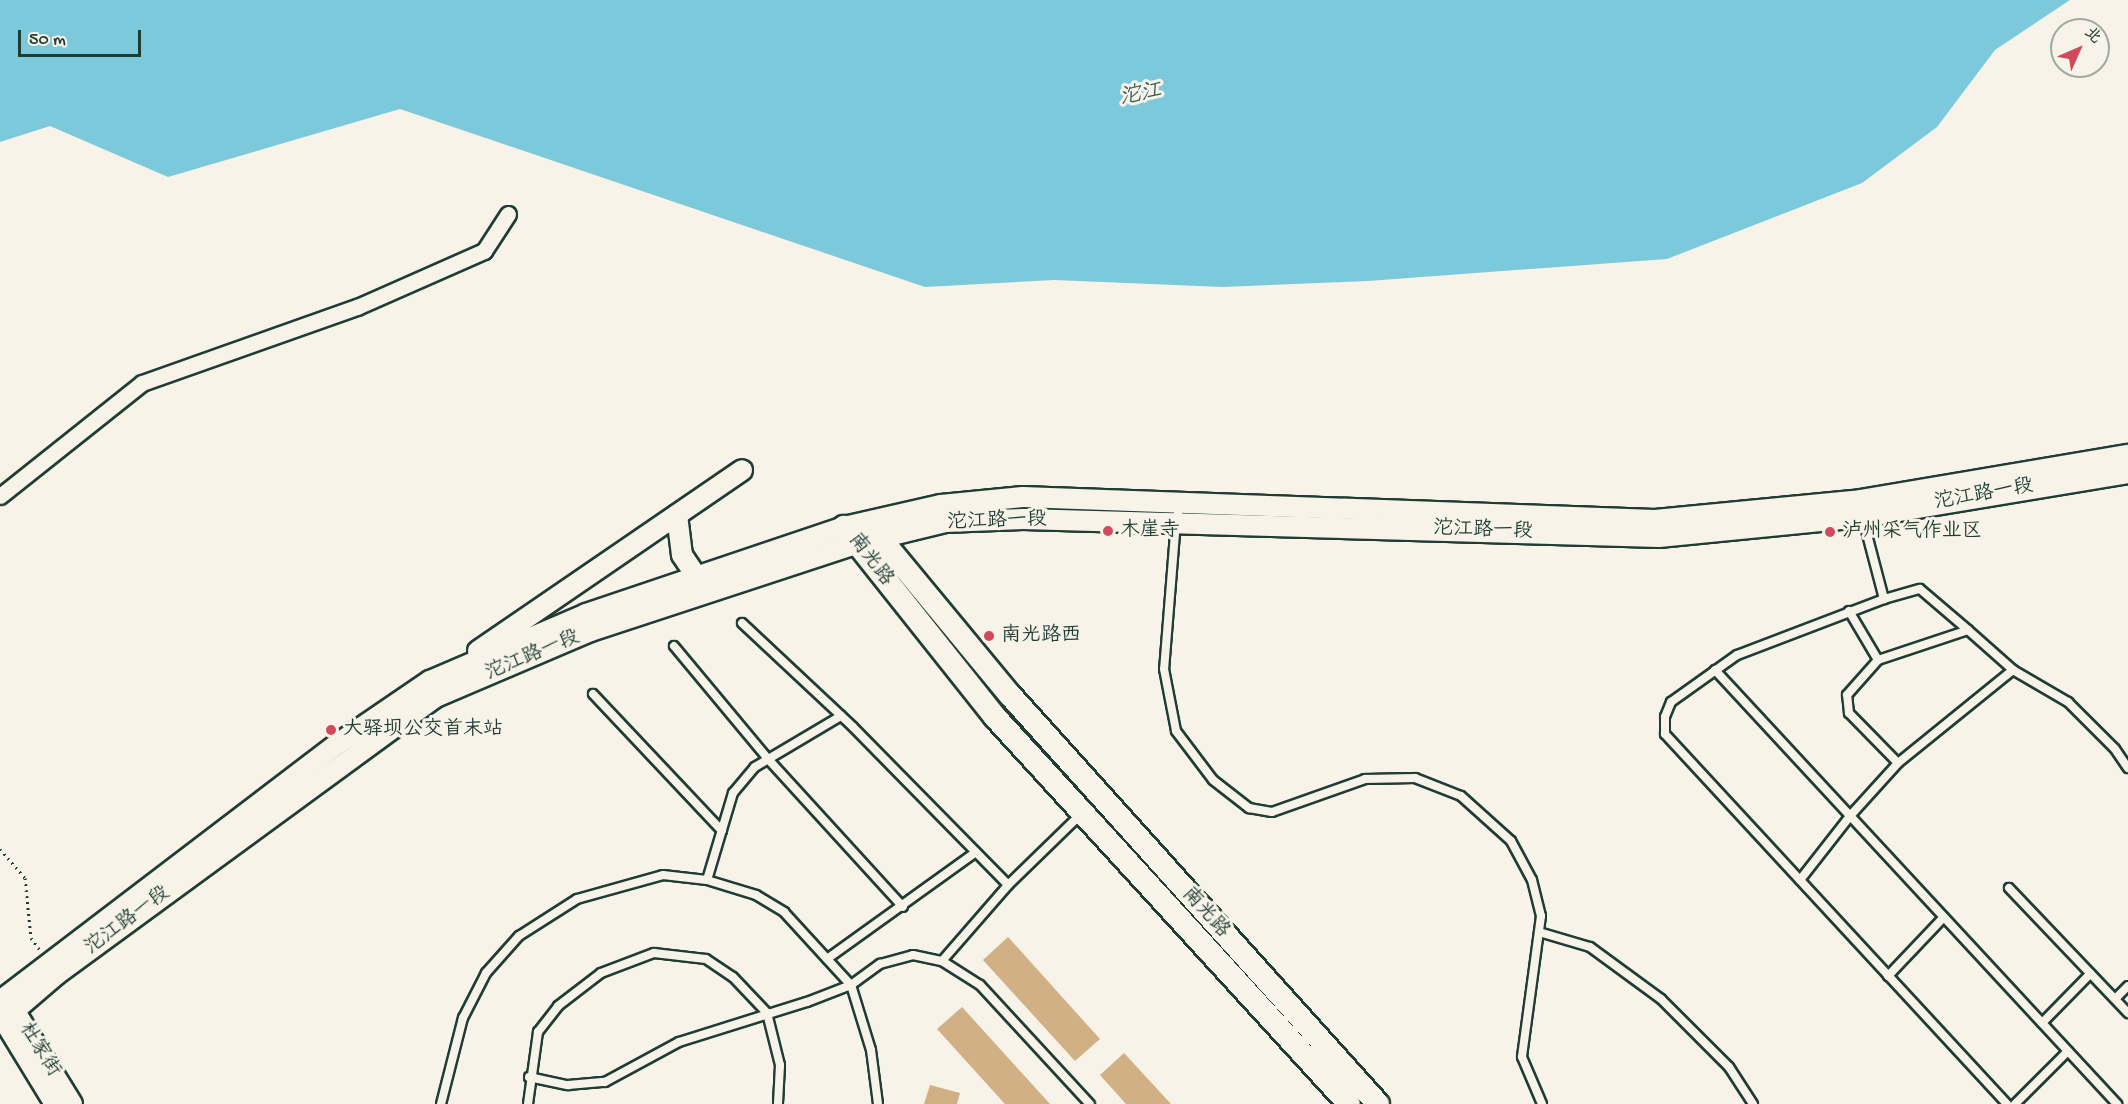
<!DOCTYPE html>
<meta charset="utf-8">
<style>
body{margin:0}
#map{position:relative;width:2128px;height:1104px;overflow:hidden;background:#f7f3e8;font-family:"Gochi Hand","LXGW WenKai TC",sans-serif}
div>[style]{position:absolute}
.water>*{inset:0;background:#7dc9dc}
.building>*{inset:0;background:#d2b085}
.path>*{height:3px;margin-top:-1.5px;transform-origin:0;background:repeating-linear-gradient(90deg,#1f3d34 0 1.5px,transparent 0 6px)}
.roads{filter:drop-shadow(2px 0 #1f3d34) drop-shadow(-2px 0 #1f3d34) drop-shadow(0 2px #1f3d34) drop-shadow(0 -2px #1f3d34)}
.service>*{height:8px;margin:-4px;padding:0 4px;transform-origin:4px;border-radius:4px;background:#f7f3e8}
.minor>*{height:15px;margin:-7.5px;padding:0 7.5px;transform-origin:7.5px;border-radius:7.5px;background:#f7f3e8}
.tertiary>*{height:20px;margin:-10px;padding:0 10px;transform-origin:10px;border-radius:10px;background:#f7f3e8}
.secondary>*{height:22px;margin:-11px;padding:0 11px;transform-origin:11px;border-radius:11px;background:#f7f3e8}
.dots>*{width:16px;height:16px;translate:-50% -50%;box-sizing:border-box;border:3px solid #f7f3e8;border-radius:50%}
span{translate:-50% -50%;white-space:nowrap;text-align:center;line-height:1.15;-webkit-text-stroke:6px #f7f3e8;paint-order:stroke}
.street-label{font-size:20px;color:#1f3d34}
.poi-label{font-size:20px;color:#1f3d34}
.left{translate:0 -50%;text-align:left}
.water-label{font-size:21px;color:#325956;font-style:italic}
.north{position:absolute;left:2050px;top:18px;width:60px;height:60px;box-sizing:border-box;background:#f7f3e8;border:2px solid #a1aaa0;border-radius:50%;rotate:45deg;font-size:16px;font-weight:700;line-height:24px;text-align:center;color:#1f3d34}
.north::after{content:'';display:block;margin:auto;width:21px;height:27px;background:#d1495b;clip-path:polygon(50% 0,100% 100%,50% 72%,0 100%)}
.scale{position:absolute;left:18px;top:30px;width:123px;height:27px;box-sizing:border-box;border:3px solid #1f3d34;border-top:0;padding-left:8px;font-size:18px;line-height:21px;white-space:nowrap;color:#1f3d34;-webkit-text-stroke:4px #f7f3e8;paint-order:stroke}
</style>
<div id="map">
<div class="water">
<div style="clip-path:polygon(0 0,2070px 0,1995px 50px,1937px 127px,1862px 183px,1667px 259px,1368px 281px,1222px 287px,1054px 280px,925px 287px,400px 109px,168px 177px,50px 126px,0 142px)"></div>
</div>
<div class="building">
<div style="clip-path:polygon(1008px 937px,1100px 1039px,1075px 1061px,983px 960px)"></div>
<div style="clip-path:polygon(962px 1007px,1050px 1104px,1005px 1104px,937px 1029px)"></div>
<div style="clip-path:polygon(1124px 1053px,1171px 1104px,1126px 1104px,1100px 1075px)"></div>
<div style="clip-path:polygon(930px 1085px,960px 1093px,957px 1104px,924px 1104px)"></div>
</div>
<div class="path">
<div style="left:0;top:849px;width:38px;rotate:49deg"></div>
<div style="left:25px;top:878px;width:60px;rotate:84.3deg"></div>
<div style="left:31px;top:938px;width:15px;rotate:53deg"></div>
</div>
<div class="roads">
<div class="service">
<div style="left:1181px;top:503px;width:19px;rotate:106deg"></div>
<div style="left:1176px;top:521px;width:148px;rotate:94.6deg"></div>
<div style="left:1164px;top:669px;width:63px;rotate:79deg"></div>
<div style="left:1176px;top:731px;width:61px;rotate:52.9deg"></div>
<div style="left:1213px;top:780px;width:46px;rotate:37.9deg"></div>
<div style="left:1249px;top:808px;width:23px;rotate:10deg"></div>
<div style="left:1272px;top:812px;width:99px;rotate:-19.5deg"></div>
<div style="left:1365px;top:779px;width:50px;rotate:-1.1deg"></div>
<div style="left:1415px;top:778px;width:49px;rotate:21.4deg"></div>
<div style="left:1461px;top:796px;width:67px;rotate:42deg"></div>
<div style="left:1511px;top:841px;width:44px;rotate:61.7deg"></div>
<div style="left:1532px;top:880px;width:37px;rotate:76deg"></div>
<div style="left:1541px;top:916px;width:142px;rotate:97.7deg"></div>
<div style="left:1522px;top:1057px;width:51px;rotate:66.9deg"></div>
<div style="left:1863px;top:519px;width:83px;rotate:75.3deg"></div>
<div style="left:1884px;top:599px;width:157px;rotate:159.1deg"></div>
<div style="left:1737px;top:655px;width:81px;rotate:144.5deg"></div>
<div style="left:1671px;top:702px;width:16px;rotate:112deg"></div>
<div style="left:1665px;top:717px;width:17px;rotate:90deg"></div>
<div style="left:1665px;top:734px;width:504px;rotate:47.25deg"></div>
<div style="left:1884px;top:599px;width:37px;rotate:-16deg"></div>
<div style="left:1920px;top:589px;width:63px;rotate:40.5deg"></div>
<div style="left:1849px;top:611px;width:57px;rotate:59.4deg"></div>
<div style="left:742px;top:623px;width:152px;rotate:43.1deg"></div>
<div style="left:853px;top:727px;width:221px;rotate:45.5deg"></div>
<div style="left:674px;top:646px;width:147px;rotate:50.2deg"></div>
<div style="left:768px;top:759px;width:200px;rotate:47.6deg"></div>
<div style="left:1715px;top:670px;width:592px;rotate:47.19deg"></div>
<div style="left:593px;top:694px;width:188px;rotate:46.7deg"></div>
<div style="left:1898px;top:763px;width:70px;rotate:-134.4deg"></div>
<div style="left:1849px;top:713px;width:18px;rotate:-96deg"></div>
<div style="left:1847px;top:695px;width:47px;rotate:-48.5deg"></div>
<div style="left:1878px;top:660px;width:95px;rotate:-18.4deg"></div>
<div style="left:1968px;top:630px;width:60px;rotate:41.6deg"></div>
<div style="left:2013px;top:670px;width:64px;rotate:30.2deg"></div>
<div style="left:2068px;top:702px;width:66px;rotate:45deg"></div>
<div style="left:2115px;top:749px;width:23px;rotate:56deg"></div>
<div style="left:707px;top:880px;width:91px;rotate:-73.4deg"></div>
<div style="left:733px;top:793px;width:34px;rotate:-50deg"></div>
<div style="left:755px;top:767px;width:100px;rotate:-30.7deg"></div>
<div style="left:1800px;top:880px;width:81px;rotate:-52deg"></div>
<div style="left:1850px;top:816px;width:72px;rotate:-47.8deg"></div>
<div style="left:1898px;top:763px;width:148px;rotate:-39deg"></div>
<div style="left:2009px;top:888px;width:173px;rotate:46.4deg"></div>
<div style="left:1539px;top:932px;width:53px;rotate:16.4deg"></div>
<div style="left:1590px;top:947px;width:88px;rotate:36.2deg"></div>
<div style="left:1661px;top:999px;width:96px;rotate:45deg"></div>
<div style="left:1729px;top:1067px;width:44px;rotate:57deg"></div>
<div style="left:827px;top:959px;width:183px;rotate:-35.7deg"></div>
<div style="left:942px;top:961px;width:101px;rotate:-49deg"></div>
<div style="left:1008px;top:885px;width:102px;rotate:-44.2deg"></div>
<div style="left:1888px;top:976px;width:81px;rotate:-46.5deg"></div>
<div style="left:2115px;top:999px;width:18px;rotate:-45deg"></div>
<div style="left:2042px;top:1023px;width:69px;rotate:-45.6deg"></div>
<div style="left:529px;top:1077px;width:40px;rotate:12deg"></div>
<div style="left:568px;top:1085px;width:37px;rotate:-5deg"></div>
<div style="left:605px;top:1082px;width:84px;rotate:-28.4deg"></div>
<div style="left:679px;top:1042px;width:134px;rotate:-17.4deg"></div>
<div style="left:807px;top:1002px;width:47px;rotate:-21.1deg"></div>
<div style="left:851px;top:985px;width:36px;rotate:-36deg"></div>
<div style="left:880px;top:964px;width:34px;rotate:-15deg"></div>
<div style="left:913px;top:955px;width:30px;rotate:12deg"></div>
<div style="left:942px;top:961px;width:45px;rotate:32.3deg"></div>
<div style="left:980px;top:985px;width:162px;rotate:47.3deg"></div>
<div style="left:441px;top:1104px;width:89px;rotate:-75.7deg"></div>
<div style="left:463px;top:1018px;width:51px;rotate:-62.9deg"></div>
<div style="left:486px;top:973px;width:50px;rotate:-48.3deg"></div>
<div style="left:519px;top:936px;width:69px;rotate:-32.5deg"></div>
<div style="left:577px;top:899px;width:89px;rotate:-15.6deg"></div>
<div style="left:663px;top:875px;width:44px;rotate:6.5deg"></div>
<div style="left:707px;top:880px;width:51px;rotate:17deg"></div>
<div style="left:756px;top:895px;width:33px;rotate:31deg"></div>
<div style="left:784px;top:912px;width:99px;rotate:47.5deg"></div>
<div style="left:851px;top:985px;width:68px;rotate:72.9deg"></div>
<div style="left:871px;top:1050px;width:54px;rotate:82.6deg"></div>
<div style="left:528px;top:1104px;width:73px;rotate:-82.1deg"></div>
<div style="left:538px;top:1032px;width:33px;rotate:-52deg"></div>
<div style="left:558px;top:1006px;width:54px;rotate:-37.5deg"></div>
<div style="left:601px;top:973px;width:57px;rotate:-20.7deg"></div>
<div style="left:654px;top:953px;width:52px;rotate:6.6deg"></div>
<div style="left:706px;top:959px;width:32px;rotate:34deg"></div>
<div style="left:733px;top:977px;width:50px;rotate:46.6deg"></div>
<div style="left:767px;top:1013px;width:54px;rotate:76deg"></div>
<div style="left:780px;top:1065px;width:39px;rotate:93deg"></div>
<div style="left:2015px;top:1104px;width:75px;rotate:-45deg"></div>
</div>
<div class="minor">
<div style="left:0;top:496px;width:181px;rotate:-38.5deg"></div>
<div style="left:142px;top:383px;width:228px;rotate:-19.5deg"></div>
<div style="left:357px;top:307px;width:139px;rotate:-23.8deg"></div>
<div style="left:484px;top:251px;width:44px;rotate:-57deg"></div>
</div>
<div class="tertiary">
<div style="left:677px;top:515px;width:40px;rotate:82.9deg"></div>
<div style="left:682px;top:555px;width:25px;rotate:56deg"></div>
<div style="left:478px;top:651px;width:320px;rotate:-34.4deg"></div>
<div style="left:0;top:1001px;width:426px;rotate:-37.3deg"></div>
<div style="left:339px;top:743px;width:110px;rotate:-34.3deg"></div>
<div style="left:430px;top:681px;width:170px;rotate:-23.2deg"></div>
<div style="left:586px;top:614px;width:272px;rotate:-18.6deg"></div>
<div style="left:844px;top:527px;width:99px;rotate:-12.8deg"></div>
<div style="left:941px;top:505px;width:82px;rotate:-5.6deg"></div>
<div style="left:1023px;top:497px;width:632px;rotate:2.08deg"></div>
<div style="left:1655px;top:520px;width:207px;rotate:-5.5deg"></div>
<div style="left:1861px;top:500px;width:271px;rotate:-9.6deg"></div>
<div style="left:9px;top:1002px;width:120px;rotate:58.3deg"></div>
<div style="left:0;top:1014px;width:105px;rotate:58.6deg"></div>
<div style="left:0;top:1023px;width:75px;rotate:-40.7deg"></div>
<div style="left:57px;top:974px;width:469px;rotate:-36.2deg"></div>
<div style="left:436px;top:697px;width:168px;rotate:-23.1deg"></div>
<div style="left:591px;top:631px;width:278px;rotate:-18.2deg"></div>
<div style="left:855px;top:544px;width:93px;rotate:-13.7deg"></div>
<div style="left:945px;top:522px;width:78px;rotate:-2.2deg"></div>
<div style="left:1023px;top:519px;width:636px;rotate:1.62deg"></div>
<div style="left:1659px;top:537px;width:205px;rotate:-5.6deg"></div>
<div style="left:1863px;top:517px;width:269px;rotate:-9.4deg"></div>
</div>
<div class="secondary">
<div style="left:844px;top:527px;width:38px;rotate:17deg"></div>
<div style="left:880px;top:538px;width:204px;rotate:50.4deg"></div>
<div style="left:1010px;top:695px;width:550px;rotate:48.02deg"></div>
<div style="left:844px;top:527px;width:243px;rotate:51.5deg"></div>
<div style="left:995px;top:717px;width:524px;rotate:47.55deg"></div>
</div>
</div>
<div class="dots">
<div style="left:1108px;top:531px;background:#d1495b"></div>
<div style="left:1830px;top:532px;background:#d1495b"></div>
<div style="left:989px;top:636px;background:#d1495b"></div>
<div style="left:331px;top:730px;background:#d1495b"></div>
</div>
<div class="street-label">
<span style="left:1984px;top:495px;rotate:-10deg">沱江路一段</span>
<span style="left:997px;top:522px;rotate:-2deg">沱江路一段</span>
<span style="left:1483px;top:531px;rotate:2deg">沱江路一段</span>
<span style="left:870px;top:560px;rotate:53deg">南光路</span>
<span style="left:533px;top:656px;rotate:-23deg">沱江路一段</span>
<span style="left:1205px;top:913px;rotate:48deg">南光路</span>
<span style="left:128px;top:921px;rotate:-37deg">沱江路一段</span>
<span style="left:39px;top:1050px;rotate:58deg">杜家街</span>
</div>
<div class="poi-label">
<span class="left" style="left:1120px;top:531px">木崖寺</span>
<span class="left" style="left:1842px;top:532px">泸州采气作业区</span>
<span class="left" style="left:1001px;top:636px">南光路西</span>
<span class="left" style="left:343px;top:730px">大驿坝公交首末站</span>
</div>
<div class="water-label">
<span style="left:1141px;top:96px;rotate:-11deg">沱江</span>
</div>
<div class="north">北</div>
<div class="scale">50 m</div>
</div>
